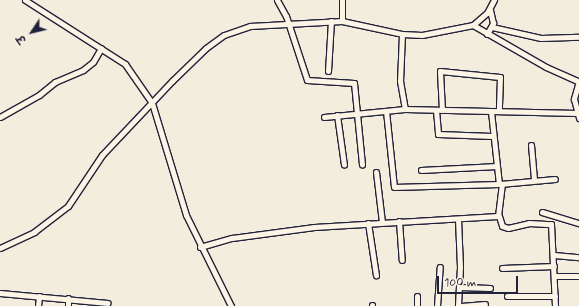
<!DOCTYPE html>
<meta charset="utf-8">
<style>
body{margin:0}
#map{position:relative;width:579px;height:306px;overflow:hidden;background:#f3edde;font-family:Mynerve,"Playpen Sans Deva",sans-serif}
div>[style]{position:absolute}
.roads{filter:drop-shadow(1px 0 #22223b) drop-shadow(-1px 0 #22223b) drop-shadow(0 1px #22223b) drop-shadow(0 -1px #22223b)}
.minor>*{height:5px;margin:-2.5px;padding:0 2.5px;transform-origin:2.5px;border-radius:2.5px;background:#fcf5e5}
span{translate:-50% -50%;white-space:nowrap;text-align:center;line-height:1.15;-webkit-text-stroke:3.5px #fcf5e5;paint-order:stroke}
.north{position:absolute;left:12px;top:12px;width:40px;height:40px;-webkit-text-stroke:3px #fcf5e5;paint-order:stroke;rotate:235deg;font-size:11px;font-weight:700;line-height:16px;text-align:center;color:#22223b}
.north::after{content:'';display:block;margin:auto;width:14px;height:18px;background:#22223b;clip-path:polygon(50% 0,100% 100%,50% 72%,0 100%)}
.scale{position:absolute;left:437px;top:276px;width:81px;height:18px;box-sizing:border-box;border:2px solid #22223b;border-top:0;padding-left:5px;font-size:12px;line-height:14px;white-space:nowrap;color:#22223b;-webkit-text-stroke:3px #fcf5e5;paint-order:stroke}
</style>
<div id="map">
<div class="roads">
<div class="minor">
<div style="left:25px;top:0;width:119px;rotate:32.6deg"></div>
<div style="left:125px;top:64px;width:47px;rotate:55.3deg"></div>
<div style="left:152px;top:103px;width:117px;rotate:73.1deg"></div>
<div style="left:186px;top:215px;width:102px;rotate:63.7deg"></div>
<div style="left:277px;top:0;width:18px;rotate:61deg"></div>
<div style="left:286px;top:16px;width:67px;rotate:71.8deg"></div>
<div style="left:307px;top:80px;width:47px;rotate:3.7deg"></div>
<div style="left:354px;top:83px;width:82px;rotate:84.4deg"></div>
<div style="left:342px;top:0;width:21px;rotate:90deg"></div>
<div style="left:473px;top:25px;width:84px;rotate:29.9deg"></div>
<div style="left:546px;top:67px;width:36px;rotate:24deg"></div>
<div style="left:492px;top:27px;width:50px;rotate:12.7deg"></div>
<div style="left:541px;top:38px;width:38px;rotate:-2deg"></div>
<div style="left:402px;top:34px;width:47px;rotate:92.4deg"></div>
<div style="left:400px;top:81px;width:28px;rotate:80deg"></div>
<div style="left:405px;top:109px;width:172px;rotate:1.3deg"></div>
<div style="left:487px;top:34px;width:13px;rotate:-61deg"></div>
<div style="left:493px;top:23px;width:13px;rotate:-103deg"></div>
<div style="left:328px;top:71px;width:50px;rotate:-86.6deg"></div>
<div style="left:579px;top:81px;width:19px;rotate:106deg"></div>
<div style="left:574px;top:99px;width:20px;rotate:75deg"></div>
<div style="left:436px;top:110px;width:24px;rotate:85deg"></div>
<div style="left:438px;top:134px;width:54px;rotate:2.1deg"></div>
<div style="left:442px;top:110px;width:39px;rotate:-93deg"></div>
<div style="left:440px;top:71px;width:60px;rotate:5.7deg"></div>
<div style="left:500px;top:77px;width:34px;rotate:92deg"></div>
<div style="left:386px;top:111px;width:76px;rotate:84deg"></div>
<div style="left:394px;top:187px;width:105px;rotate:-1.6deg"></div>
<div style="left:499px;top:184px;width:73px;rotate:-96.3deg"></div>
<div style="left:337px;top:115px;width:50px;rotate:82deg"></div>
<div style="left:0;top:117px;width:45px;rotate:-29.4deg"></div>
<div style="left:39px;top:95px;width:21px;rotate:-39deg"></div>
<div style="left:55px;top:82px;width:30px;rotate:-23deg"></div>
<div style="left:83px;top:70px;width:13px;rotate:-39deg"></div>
<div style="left:93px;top:62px;width:16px;rotate:-60deg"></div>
<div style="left:324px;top:117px;width:81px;rotate:-5.6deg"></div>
<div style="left:531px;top:145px;width:35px;rotate:85deg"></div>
<div style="left:421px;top:170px;width:76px;rotate:-3deg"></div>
<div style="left:376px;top:172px;width:50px;rotate:83.2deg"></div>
<div style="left:500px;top:184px;width:55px;rotate:-5.2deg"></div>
<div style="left:542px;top:212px;width:39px;rotate:17deg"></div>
<div style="left:499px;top:216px;width:10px;rotate:73deg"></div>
<div style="left:502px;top:226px;width:6px;rotate:18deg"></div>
<div style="left:508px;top:228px;width:22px;rotate:-13deg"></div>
<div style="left:529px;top:223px;width:22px;rotate:3deg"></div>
<div style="left:551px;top:224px;width:82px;rotate:87.2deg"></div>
<div style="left:458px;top:219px;width:48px;rotate:87.6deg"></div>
<div style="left:460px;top:267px;width:39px;rotate:93deg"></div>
<div style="left:399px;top:221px;width:39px;rotate:86deg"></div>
<div style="left:368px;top:223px;width:53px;rotate:81.3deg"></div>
<div style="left:200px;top:247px;width:33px;rotate:-16deg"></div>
<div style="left:232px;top:238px;width:83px;rotate:-7.6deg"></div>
<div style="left:314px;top:227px;width:184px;rotate:-3.4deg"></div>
<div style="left:498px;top:216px;width:31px;rotate:-83deg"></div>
<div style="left:0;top:248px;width:38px;rotate:-25deg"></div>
<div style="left:34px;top:232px;width:43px;rotate:-37.4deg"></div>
<div style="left:68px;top:206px;width:61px;rotate:-56.3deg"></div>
<div style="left:102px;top:155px;width:102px;rotate:-46.6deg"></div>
<div style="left:172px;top:81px;width:47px;rotate:-44.1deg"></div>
<div style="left:206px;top:48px;width:22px;rotate:-36deg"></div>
<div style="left:224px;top:35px;width:28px;rotate:-19deg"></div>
<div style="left:250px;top:26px;width:92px;rotate:-3.1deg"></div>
<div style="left:342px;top:21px;width:61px;rotate:12.2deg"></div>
<div style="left:402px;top:34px;width:20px;rotate:3deg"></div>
<div style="left:422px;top:35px;width:52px;rotate:-11.1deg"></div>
<div style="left:473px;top:25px;width:18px;rotate:-41deg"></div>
<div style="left:487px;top:13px;width:15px;rotate:-62deg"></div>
<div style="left:554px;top:255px;width:25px;rotate:5deg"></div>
<div style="left:502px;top:268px;width:52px;rotate:-2.2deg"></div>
<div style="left:555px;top:276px;width:24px"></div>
<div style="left:459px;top:287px;width:31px;rotate:2deg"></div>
<div style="left:0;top:293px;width:108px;rotate:5.3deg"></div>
<div style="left:417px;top:296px;width:10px;rotate:90deg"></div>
<div style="left:507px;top:296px;width:48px"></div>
<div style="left:372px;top:305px;width:1px;rotate:90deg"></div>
<div style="left:38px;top:306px;width:10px;rotate:-84deg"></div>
<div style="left:68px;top:306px;width:8px;rotate:-90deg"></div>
<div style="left:437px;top:306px;width:39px;rotate:-86deg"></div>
<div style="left:461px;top:306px;width:24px;rotate:-5deg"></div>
</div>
</div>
<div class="north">उ</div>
<div class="scale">100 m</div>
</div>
